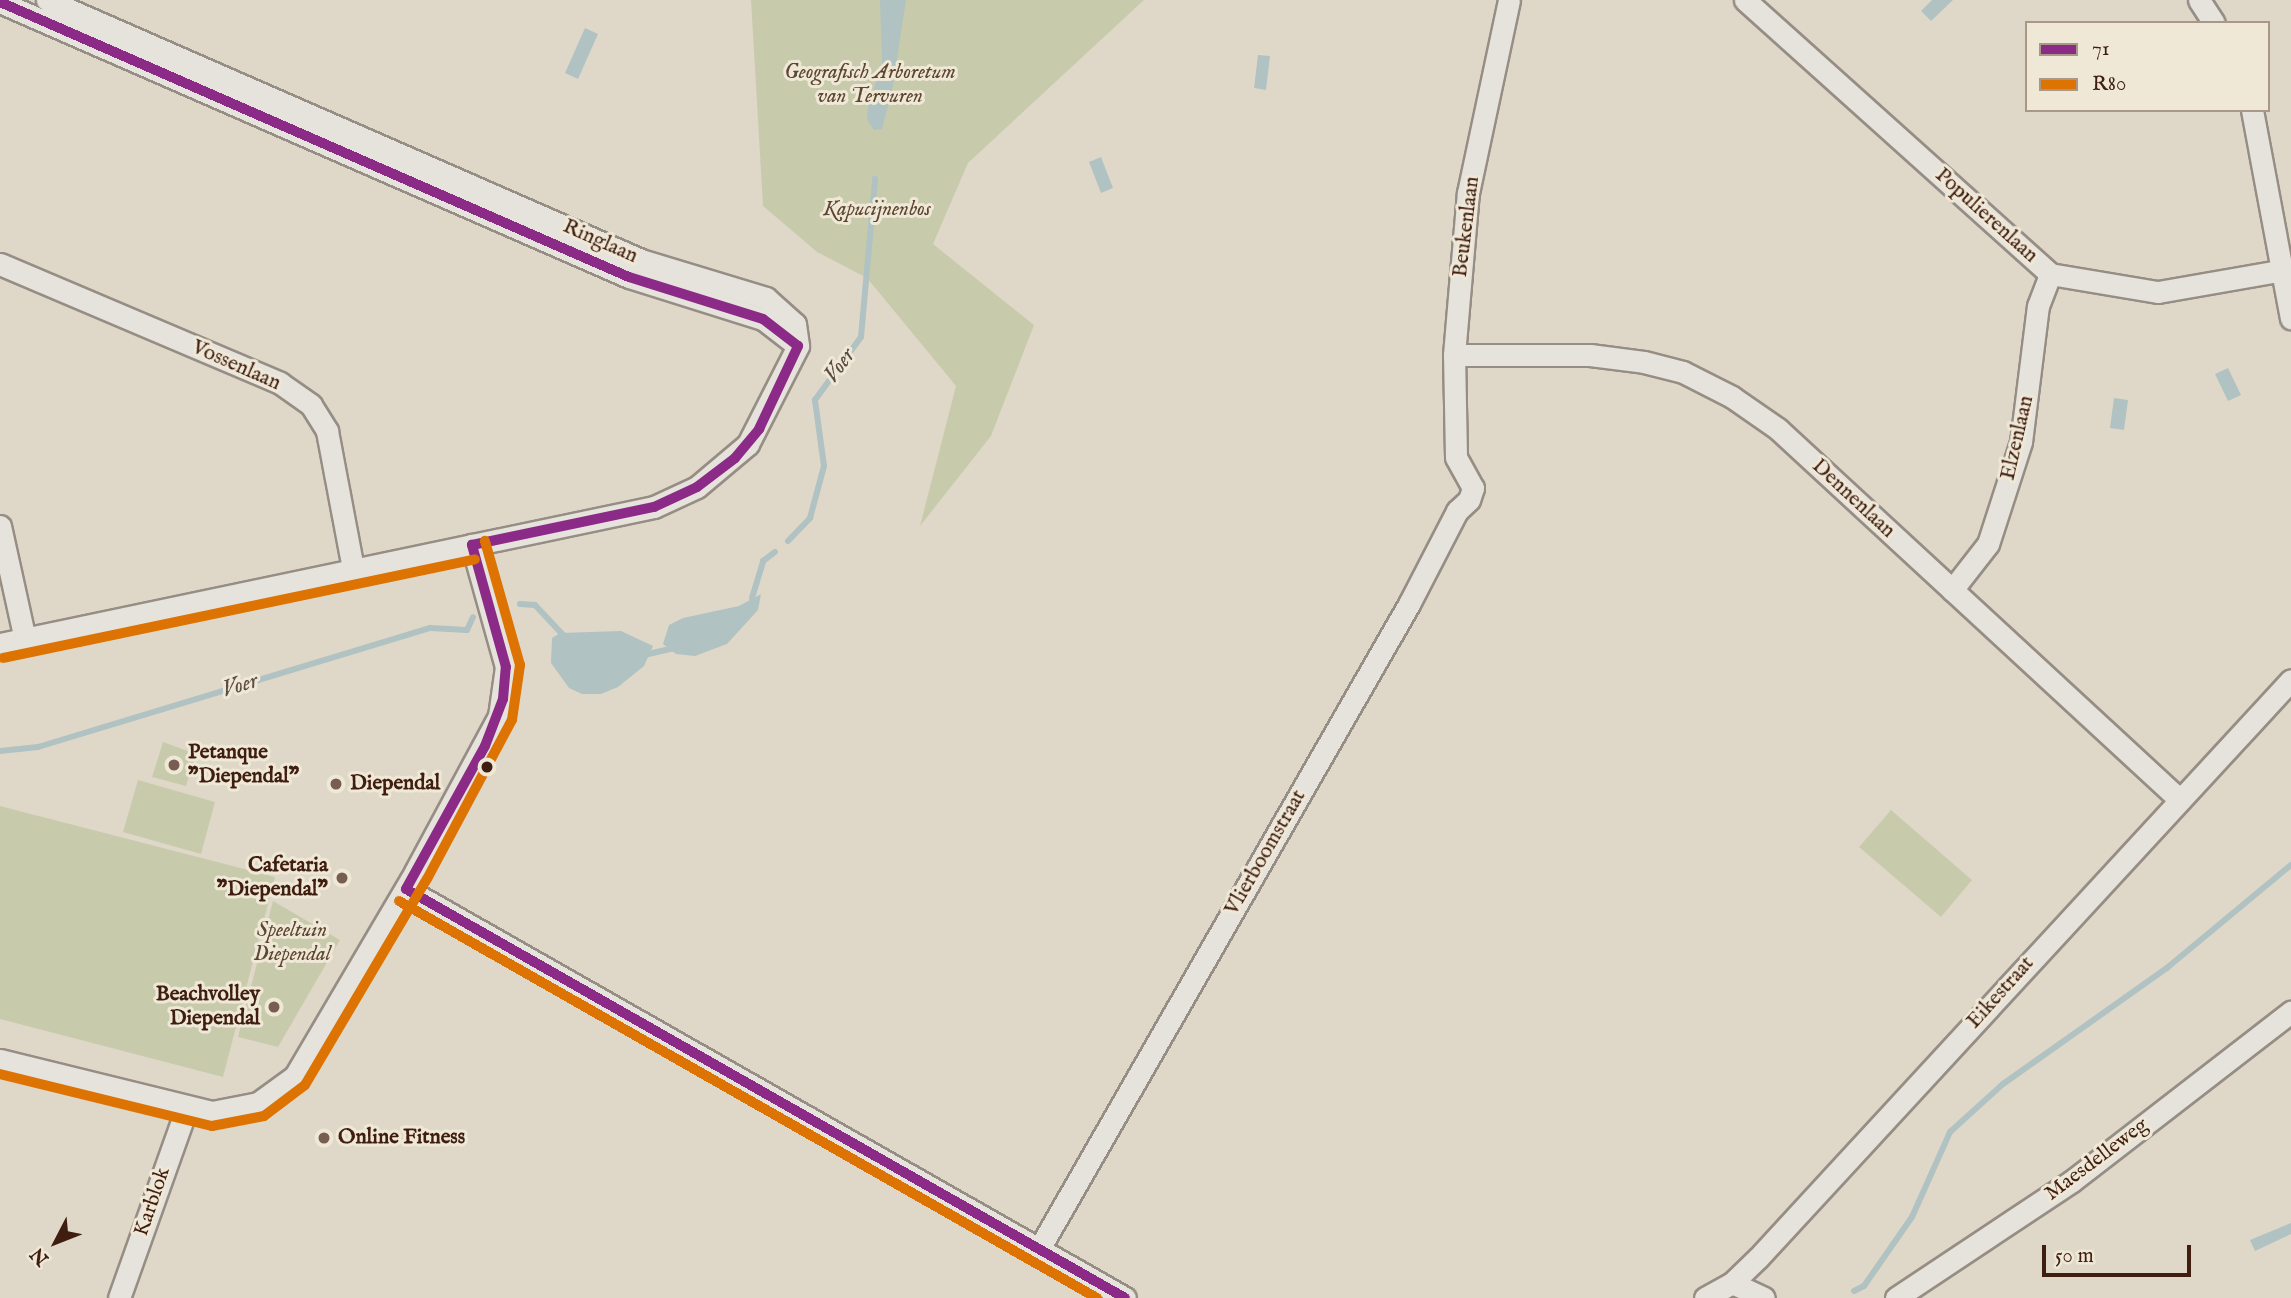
<!DOCTYPE html>
<style>
body{margin:0}
#map{position:relative;width:2291px;height:1298px;overflow:hidden;background:#dfd8c9;font-family:"IM FELL English",serif}
div>[style]{position:absolute}
.green>*{inset:0;background:#c8cbab}
.water>*{inset:0;background:#b1c2c2}
.stream>*{height:6px;margin:-3px;padding:0 3px;transform-origin:3px;border-radius:3px;background:#b1c2c2}
.roads{filter:drop-shadow(2px 0 #968d84) drop-shadow(-2px 0 #968d84) drop-shadow(0 2px #968d84) drop-shadow(0 -2px #968d84)}
.minor>*{height:21px;margin:-10.5px;padding:0 10.5px;transform-origin:10.5px;border-radius:10.5px;background:#e6e3dc}
.bus-1>*{height:10px;margin:-5px;padding:0 5px;transform-origin:5px;border-radius:5px;background:#8c2b87}
.bus-2>*{height:10px;margin:-5px;padding:0 5px;transform-origin:5px;border-radius:5px;background:#dd7302}
.dots>*{width:19px;height:19px;translate:-50% -50%;box-sizing:border-box;border:4px solid #efe8d7;border-radius:50%}
span{translate:-50% -50%;white-space:nowrap;text-align:center;line-height:1.15;-webkit-text-stroke:6px #efe8d7;paint-order:stroke}
.park-label{font-size:21px;color:#5d4630;font-style:italic}
.street-label{font-size:21px;color:#3f1d0f}
.poi-label{font-size:21px;color:#3f1d0f;font-weight:700}
.left{translate:0 -50%;text-align:left}
.right{translate:-100% -50%;text-align:right}
.water-label{font-size:23px;color:#5b4c44;font-style:italic}
.legend{position:absolute;left:2025px;top:21px;width:245px;height:91px;box-sizing:border-box;background:#efe8d7;border:2px solid #a99787;margin:0;padding:9px 12px;list-style:none;font-size:21px;color:#3f1d0f}
.legend li{display:flex;align-items:center;gap:14px;height:35px}
.legend b{width:35px;border:2px solid #a99787}
.north{position:absolute;left:21px;top:1207px;width:70px;height:70px;-webkit-text-stroke:5px #efe8d7;paint-order:stroke;rotate:228deg;font-size:19px;font-weight:700;line-height:28px;text-align:center;color:#3f1d0f}
.north::after{content:'';display:block;margin:auto;width:24px;height:32px;background:#3f1d0f;clip-path:polygon(50% 0,100% 100%,50% 72%,0 100%)}
.scale{position:absolute;left:2042px;top:1245px;width:149px;height:32px;box-sizing:border-box;border:4px solid #3f1d0f;border-top:0;padding-left:9px;font-size:21px;line-height:24px;white-space:nowrap;color:#3f1d0f;-webkit-text-stroke:5px #efe8d7;paint-order:stroke}
</style>
<div id="map">
<div class="green">
<div style="clip-path:polygon(751px 0,1144px 0,968px 163px,933px 244px,1034px 325px,991px 436px,920px 526px,956px 386px,867px 278px,817px 252px,763px 206px)"></div>
<div style="clip-path:polygon(163px 742px,196px 754px,186px 786px,152px 777px)"></div>
<div style="clip-path:polygon(138px 780px,215px 802px,201px 854px,123px 832px)"></div>
<div style="clip-path:polygon(0 806px,275px 877px,223px 1077px,0 1019px)"></div>
<div style="clip-path:polygon(1891px 810px,1972px 880px,1941px 917px,1859px 847px)"></div>
<div style="clip-path:polygon(273px 901px,340px 940px,278px 1047px,238px 1037px)"></div>
</div>
<div class="water">
<div style="clip-path:polygon(880px 0,906px 0,892px 91px,882px 129px,874px 130px,867px 120px,868px 107px,882px 63px)"></div>
<div style="clip-path:polygon(1932px 0,1953px 0,1931px 21px,1921px 11px)"></div>
<div style="clip-path:polygon(585px 28px,598px 34px,578px 79px,565px 73px)"></div>
<div style="clip-path:polygon(1258px 55px,1270px 56px,1266px 90px,1254px 88px)"></div>
<div style="clip-path:polygon(1101px 157px,1113px 188px,1101px 193px,1089px 162px)"></div>
<div style="clip-path:polygon(2228px 368px,2241px 395px,2228px 401px,2215px 374px)"></div>
<div style="clip-path:polygon(2114px 398px,2128px 400px,2124px 430px,2110px 428px)"></div>
<div style="clip-path:polygon(761px 594px,758px 610px,727px 644px,695px 656px,676px 654px,663px 644px,669px 625px,683px 618px,739px 606px)"></div>
<div style="clip-path:polygon(621px 631px,653px 646px,644px 666px,618px 687px,601px 694px,582px 694px,569px 688px,551px 663px,552px 638px,560px 633px)"></div>
<div style="clip-path:polygon(2291px 1223px,2291px 1234px,2255px 1251px,2250px 1240px)"></div>
</div>
<div class="stream">
<div style="left:788px;top:541px;width:32px;rotate:-46deg"></div>
<div style="left:810px;top:518px;width:54px;rotate:-74.9deg"></div>
<div style="left:824px;top:466px;width:67px;rotate:-97.8deg"></div>
<div style="left:815px;top:400px;width:78px;rotate:-53.9deg"></div>
<div style="left:861px;top:337px;width:159px;rotate:-84.9deg"></div>
<div style="left:752px;top:598px;width:39px;rotate:-73deg"></div>
<div style="left:763px;top:561px;width:15px;rotate:-37deg"></div>
<div style="left:520px;top:604px;width:15px;rotate:4deg"></div>
<div style="left:535px;top:605px;width:44px;rotate:46.8deg"></div>
<div style="left:644px;top:655px;width:31px;rotate:-13deg"></div>
<div style="left:0;top:751px;width:38px;rotate:-6deg"></div>
<div style="left:38px;top:747px;width:410px;rotate:-16.9deg"></div>
<div style="left:430px;top:628px;width:37px;rotate:3deg"></div>
<div style="left:467px;top:630px;width:14px;rotate:-65deg"></div>
<div style="left:1854px;top:1291px;width:11px;rotate:-27deg"></div>
<div style="left:1864px;top:1286px;width:84px;rotate:-55.2deg"></div>
<div style="left:1912px;top:1217px;width:93px;rotate:-65.9deg"></div>
<div style="left:1950px;top:1132px;width:72px;rotate:-42.2deg"></div>
<div style="left:2003px;top:1084px;width:202px;rotate:-35.3deg"></div>
<div style="left:2168px;top:967px;width:160px;rotate:-39.7deg"></div>
</div>
<div class="roads">
<div class="minor">
<div style="left:47px;top:0;width:648px;rotate:23.64deg"></div>
<div style="left:641px;top:260px;width:131px;rotate:16.9deg"></div>
<div style="left:766px;top:298px;width:39px;rotate:42deg"></div>
<div style="left:795px;top:324px;width:22px;rotate:82deg"></div>
<div style="left:1745px;top:0;width:410px;rotate:41.9deg"></div>
<div style="left:2050px;top:274px;width:109px;rotate:9.5deg"></div>
<div style="left:2158px;top:292px;width:128px;rotate:-9.9deg"></div>
<div style="left:2199px;top:0;width:27px;rotate:57deg"></div>
<div style="left:0;top:2px;width:686px;rotate:23.62deg"></div>
<div style="left:629px;top:277px;width:140px;rotate:17.4deg"></div>
<div style="left:763px;top:319px;width:44px;rotate:37.6deg"></div>
<div style="left:2252px;top:110px;width:212px;rotate:79.4deg"></div>
<div style="left:0;top:264px;width:304px;rotate:23deg"></div>
<div style="left:280px;top:383px;width:38px;rotate:35deg"></div>
<div style="left:311px;top:405px;width:31px;rotate:58deg"></div>
<div style="left:327px;top:431px;width:140px;rotate:79.3deg"></div>
<div style="left:1454px;top:355px;width:136px"></div>
<div style="left:1590px;top:355px;width:54px;rotate:7.4deg"></div>
<div style="left:1644px;top:362px;width:40px;rotate:14.4deg"></div>
<div style="left:1683px;top:372px;width:55px;rotate:27deg"></div>
<div style="left:1732px;top:397px;width:56px;rotate:34.8deg"></div>
<div style="left:1778px;top:429px;width:547px;rotate:42.7deg"></div>
<div style="left:0;top:526px;width:117px;rotate:77.6deg"></div>
<div style="left:1952px;top:590px;width:58px;rotate:-52deg"></div>
<div style="left:1988px;top:544px;width:107px;rotate:-72.1deg"></div>
<div style="left:2021px;top:442px;width:137px;rotate:-82.9deg"></div>
<div style="left:2038px;top:306px;width:34px;rotate:-69deg"></div>
<div style="left:0;top:644px;width:668px;rotate:-11.83deg"></div>
<div style="left:654px;top:507px;width:47px;rotate:-24.9deg"></div>
<div style="left:697px;top:487px;width:67px;rotate:-40.1deg"></div>
<div style="left:748px;top:444px;width:110px;rotate:-63deg"></div>
<div style="left:406px;top:889px;width:827px;rotate:29.63deg"></div>
<div style="left:0;top:1060px;width:218px;rotate:13.8deg"></div>
<div style="left:212px;top:1112px;width:47px;rotate:-11.1deg"></div>
<div style="left:258px;top:1103px;width:46px;rotate:-36.1deg"></div>
<div style="left:295px;top:1076px;width:237px;rotate:-59.5deg"></div>
<div style="left:415px;top:872px;width:177px;rotate:-61.7deg"></div>
<div style="left:499px;top:716px;width:49px;rotate:-81.9deg"></div>
<div style="left:506px;top:667px;width:127px;rotate:-105.6deg"></div>
<div style="left:1039px;top:1249px;width:744px;rotate:-60.16deg"></div>
<div style="left:1409px;top:604px;width:105px;rotate:-62.7deg"></div>
<div style="left:1457px;top:511px;width:16px;rotate:-43deg"></div>
<div style="left:1469px;top:500px;width:13px;rotate:-72deg"></div>
<div style="left:1473px;top:488px;width:35px;rotate:-119deg"></div>
<div style="left:1456px;top:457px;width:102px;rotate:-91.1deg"></div>
<div style="left:1454px;top:355px;width:163px;rotate:-85.1deg"></div>
<div style="left:1468px;top:193px;width:197px;rotate:-78deg"></div>
<div style="left:1732px;top:1283px;width:35px;rotate:25deg"></div>
<div style="left:119px;top:1298px;width:203px;rotate:-70.4deg"></div>
<div style="left:1705px;top:1298px;width:31px;rotate:-29deg"></div>
<div style="left:1732px;top:1283px;width:36px;rotate:-44deg"></div>
<div style="left:1758px;top:1258px;width:786px;rotate:-47.32deg"></div>
<div style="left:1896px;top:1298px;width:211px;rotate:-33.6deg"></div>
<div style="left:2072px;top:1181px;width:277px;rotate:-37.7deg"></div>
</div>
</div>
<div class="bus-1">
<div style="left:0;top:2px;width:686px;rotate:23.62deg"></div>
<div style="left:629px;top:277px;width:140px;rotate:17.4deg"></div>
<div style="left:763px;top:319px;width:44px;rotate:37.6deg"></div>
<div style="left:472px;top:545px;width:186px;rotate:-11.8deg"></div>
<div style="left:654px;top:507px;width:47px;rotate:-24.9deg"></div>
<div style="left:697px;top:487px;width:48px;rotate:-37.3deg"></div>
<div style="left:735px;top:458px;width:38px;rotate:-50deg"></div>
<div style="left:759px;top:429px;width:92px;rotate:-64.8deg"></div>
<div style="left:406px;top:889px;width:827px;rotate:29.63deg"></div>
<div style="left:406px;top:889px;width:163px;rotate:-61.1deg"></div>
<div style="left:485px;top:746px;width:50px;rotate:-69deg"></div>
<div style="left:503px;top:699px;width:32px;rotate:-85deg"></div>
<div style="left:506px;top:667px;width:127px;rotate:-105.6deg"></div>
</div>
<div class="bus-2">
<div style="left:3px;top:658px;width:482px;rotate:-11.8deg"></div>
<div style="left:399px;top:901px;width:803px;rotate:29.63deg"></div>
<div style="left:0;top:1074px;width:218px;rotate:13.8deg"></div>
<div style="left:212px;top:1126px;width:53px;rotate:-10.9deg"></div>
<div style="left:264px;top:1116px;width:51px;rotate:-37.1deg"></div>
<div style="left:305px;top:1085px;width:239px;rotate:-59.4deg"></div>
<div style="left:427px;top:879px;width:180px;rotate:-61.9deg"></div>
<div style="left:512px;top:720px;width:56px;rotate:-81.7deg"></div>
<div style="left:520px;top:665px;width:129px;rotate:-105.8deg"></div>
</div>
<div class="dots">
<div style="left:174px;top:765px;background:#775e50"></div>
<div style="left:487px;top:767px;background:#3f1d0f"></div>
<div style="left:336px;top:784px;background:#775e50"></div>
<div style="left:342px;top:878px;background:#775e50"></div>
<div style="left:274px;top:1007px;background:#775e50"></div>
<div style="left:324px;top:1138px;background:#775e50"></div>
</div>
<div class="park-label">
<span style="left:870px;top:85px">Geografisch Arboretum<br>van Tervuren</span>
<span style="left:877px;top:210px">Kapucijnenbos</span>
<span style="left:292px;top:943px">Speeltuin<br>Diependal</span>
</div>
<div class="street-label">
<span style="left:1986px;top:216px;rotate:42deg">Populierenlaan</span>
<span style="left:1467px;top:227px;rotate:-83deg">Beukenlaan</span>
<span style="left:600px;top:242px;rotate:24deg">Ringlaan</span>
<span style="left:236px;top:366px;rotate:24deg">Vossenlaan</span>
<span style="left:2018px;top:438px;rotate:-77deg">Elzenlaan</span>
<span style="left:1853px;top:499px;rotate:43deg">Dennenlaan</span>
<span style="left:1266px;top:853px;rotate:-60deg">Vlierboomstraat</span>
<span style="left:2001px;top:993px;rotate:-48deg">Eikestraat</span>
<span style="left:2097px;top:1160px;rotate:-37deg">Maesdelleweg</span>
<span style="left:153px;top:1202px;rotate:-71deg">Karblok</span>
</div>
<div class="poi-label">
<span class="left" style="left:188px;top:765px">Petanque<br>"Diependal"</span>
<span class="left" style="left:350px;top:784px">Diependal</span>
<span class="right" style="left:328px;top:878px">Cafetaria<br>"Diependal"</span>
<span class="right" style="left:260px;top:1007px">Beachvolley<br>Diependal</span>
<span class="left" style="left:338px;top:1138px">Online Fitness</span>
</div>
<div class="water-label">
<span style="left:840px;top:366px;rotate:-54deg">Voer</span>
<span style="left:240px;top:686px;rotate:-17deg">Voer</span>
</div>
<ul class="legend">
<li><b style="height:9px;background:#8c2b87"></b>71</li>
<li><b style="height:9px;background:#dd7302"></b>R80</li>
</ul>
<div class="north">N</div>
<div class="scale">50 m</div>
</div>
